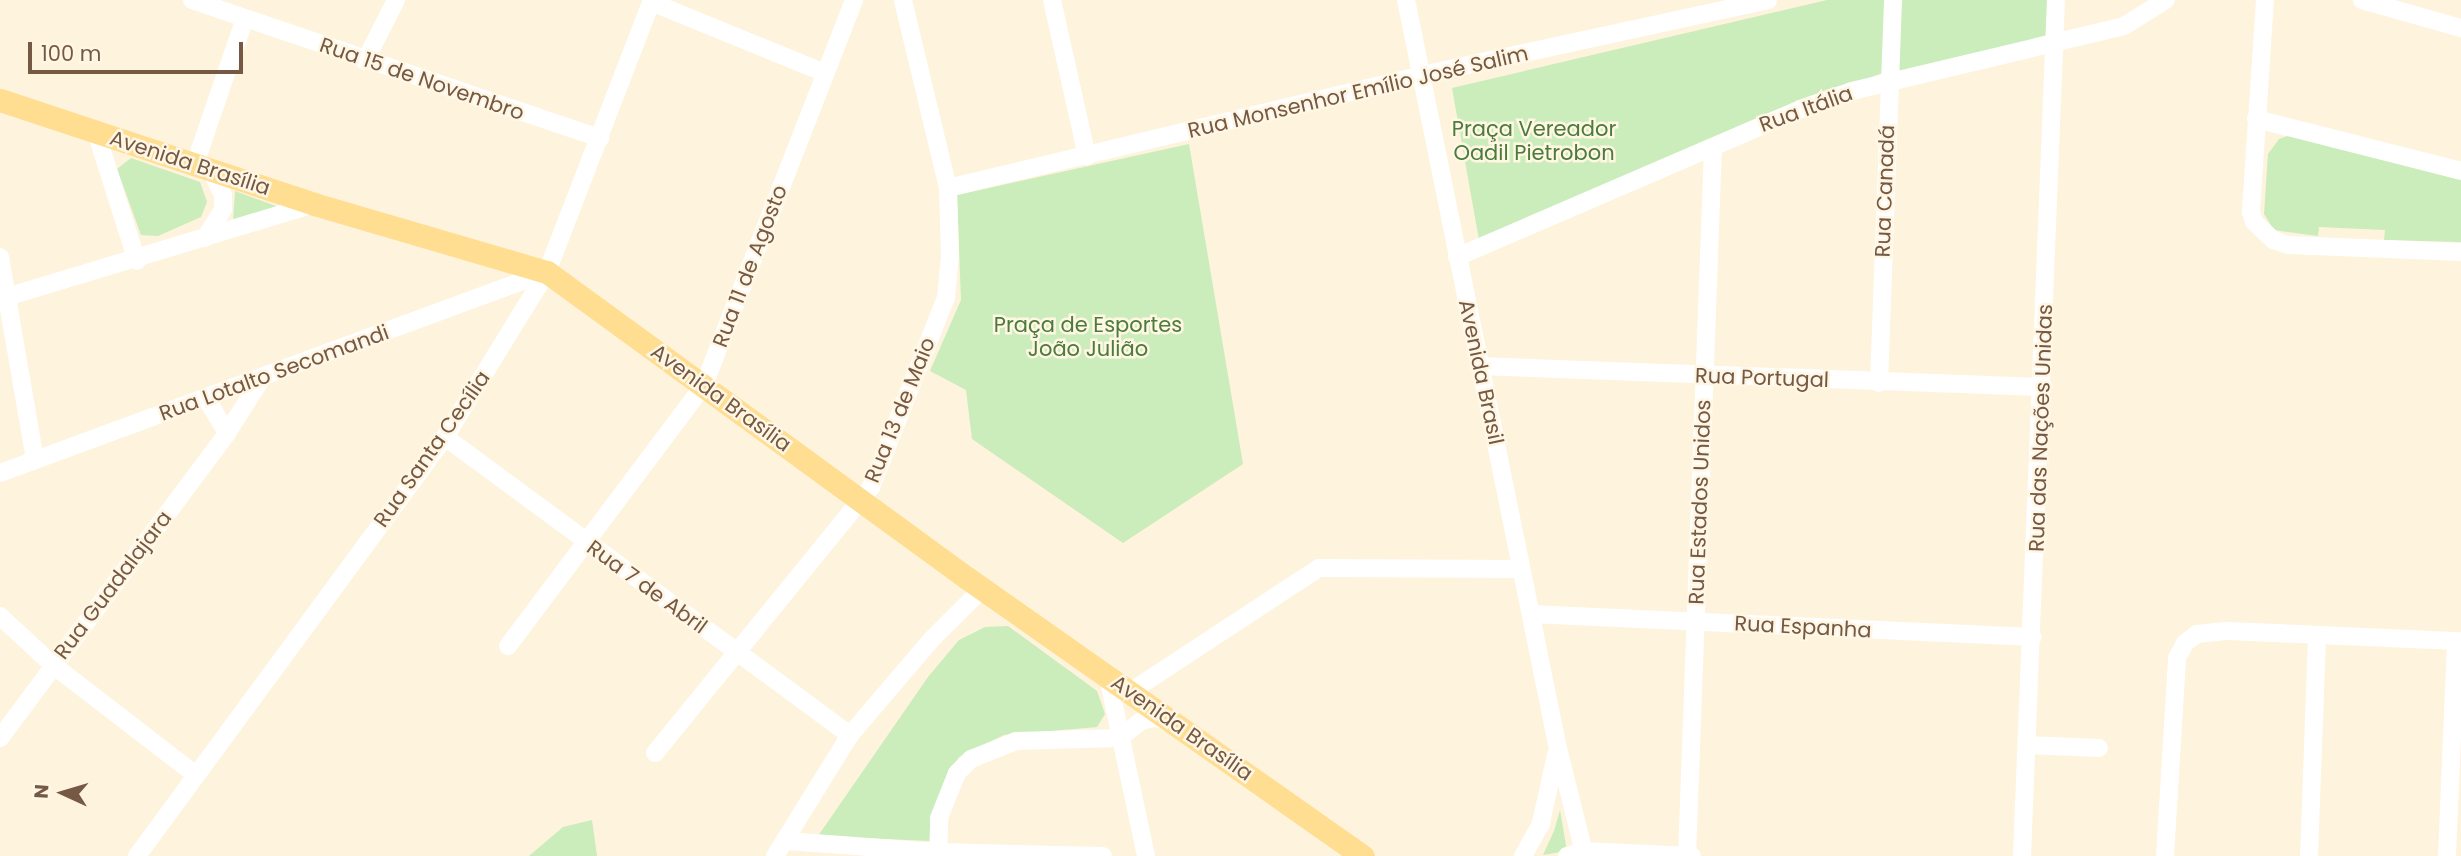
<!DOCTYPE html>
<meta charset="utf-8">
<style>
body{margin:0}
#map{position:relative;width:2461px;height:856px;overflow:hidden;background:#fef3dc;font-family:Poppins,sans-serif}
div>[style]{position:absolute}
.green>*{inset:0;background:#cbecbb}
.minor>*{height:18px;margin:-9px;padding:0 9px;transform-origin:9px;border-radius:9px;background:#fff}
.major>*{height:23px;margin:-11.5px;padding:0 11.5px;transform-origin:11.5px;border-radius:11.5px;background:#ffde92}
span{translate:-50% -50%;white-space:nowrap;text-align:center;line-height:1.15;-webkit-text-stroke:5px #fff6e4;paint-order:stroke}
.street-label{font-size:21px;color:#755944}
.park-label{font-size:21px;color:#4a7c3b}
.north{position:absolute;left:28px;top:758px;width:70px;height:70px;-webkit-text-stroke:5px #fff6e4;paint-order:stroke;rotate:274deg;font-size:19px;font-weight:700;line-height:28px;text-align:center;color:#755944}
.north::after{content:'';display:block;margin:auto;width:24px;height:32px;background:#755944;clip-path:polygon(50% 0,100% 100%,50% 72%,0 100%)}
.scale{position:absolute;left:28px;top:42px;width:215px;height:32px;box-sizing:border-box;border:4px solid #755944;border-top:0;padding-left:9px;font-size:21px;line-height:24px;white-space:nowrap;color:#755944;-webkit-text-stroke:5px #fff6e4;paint-order:stroke}
</style>
<div id="map">
<div class="green">
<div style="clip-path:polygon(1827px 0,1885px 0,1882px 73px,1756px 121px,1479px 240px,1452px 88px)"></div>
<div style="clip-path:polygon(1898px 0,2051px 0,2050px 38px,1894px 76px)"></div>
<div style="clip-path:polygon(2290px 135px,2461px 180px,2461px 242px,2384px 240px,2385px 230px,2319px 227px,2318px 236px,2274px 230px,2264px 214px,2268px 154px,2279px 139px)"></div>
<div style="clip-path:polygon(1189px 144px,1243px 464px,1123px 543px,972px 439px,966px 390px,930px 371px,961px 300px,957px 195px)"></div>
<div style="clip-path:polygon(131px 158px,200px 182px,207px 202px,201px 217px,158px 236px,141px 235px,117px 169px)"></div>
<div style="clip-path:polygon(235px 191px,279px 207px,233px 222px)"></div>
<div style="clip-path:polygon(1008px 626px,1097px 691px,1105px 714px,1097px 727px,1004px 735px,959px 757px,942px 789px,931px 841px,818px 836px,928px 677px,959px 640px,985px 627px)"></div>
<div style="clip-path:polygon(1560px 810px,1567px 851px,1543px 855px,1554px 831px)"></div>
<div style="clip-path:polygon(592px 820px,597px 856px,529px 856px,563px 827px)"></div>
</div>
<div class="minor">
<div style="left:192px;top:0;width:431px;rotate:18.7deg"></div>
<div style="left:1052px;top:0;width:160px;rotate:77.4deg"></div>
<div style="left:1406px;top:0;width:759px;rotate:78.53deg"></div>
<div style="left:1557px;top:744px;width:115px;rotate:76deg"></div>
<div style="left:2265px;top:0;width:212px;rotate:93.8deg"></div>
<div style="left:2251px;top:212px;width:10px;rotate:73deg"></div>
<div style="left:2254px;top:222px;width:26px;rotate:43deg"></div>
<div style="left:2273px;top:240px;width:16px;rotate:18deg"></div>
<div style="left:2288px;top:245px;width:173px;rotate:2.3deg"></div>
<div style="left:2362px;top:0;width:103px;rotate:15.8deg"></div>
<div style="left:651px;top:2px;width:188px;rotate:22.2deg"></div>
<div style="left:365px;top:61px;width:68px;rotate:-63.1deg"></div>
<div style="left:2256px;top:119px;width:211px;rotate:14.2deg"></div>
<div style="left:96px;top:132px;width:135px;rotate:72.4deg"></div>
<div style="left:195px;top:164px;width:154px;rotate:-71.1deg"></div>
<div style="left:948px;top:188px;width:487px;rotate:-13.4deg"></div>
<div style="left:1422px;top:75px;width:354px;rotate:-12.2deg"></div>
<div style="left:205px;top:238px;width:34px;rotate:-58deg"></div>
<div style="left:223px;top:209px;width:14px;rotate:-90deg"></div>
<div style="left:223px;top:195px;width:29px;rotate:-117deg"></div>
<div style="left:0;top:257px;width:206px;rotate:80.2deg"></div>
<div style="left:1457px;top:257px;width:374px;rotate:-23.3deg"></div>
<div style="left:1800px;top:109px;width:55px;rotate:-19.1deg"></div>
<div style="left:1852px;top:91px;width:280px;rotate:-13.4deg"></div>
<div style="left:2124px;top:26px;width:49px;rotate:-31.8deg"></div>
<div style="left:0;top:299px;width:328px;rotate:-16.8deg"></div>
<div style="left:1479px;top:366px;width:565px;rotate:2.13deg"></div>
<div style="left:1879px;top:383px;width:383px;rotate:-87.9deg"></div>
<div style="left:206px;top:398px;width:41px;rotate:59deg"></div>
<div style="left:445px;top:437px;width:503px;rotate:36.35deg"></div>
<div style="left:0;top:473px;width:583px;rotate:-20.18deg"></div>
<div style="left:1531px;top:614px;width:502px;rotate:2.63deg"></div>
<div style="left:0;top:616px;width:72px;rotate:42.8deg"></div>
<div style="left:53px;top:665px;width:180px;rotate:37.6deg"></div>
<div style="left:508px;top:646px;width:326px;rotate:-53.1deg"></div>
<div style="left:704px;top:385px;width:413px;rotate:-68.7deg"></div>
<div style="left:1108px;top:677px;width:183px;rotate:78deg"></div>
<div style="left:1130px;top:692px;width:226px;rotate:-33.3deg"></div>
<div style="left:1319px;top:568px;width:202px;rotate:0.3deg"></div>
<div style="left:0;top:738px;width:380px;rotate:-53.3deg"></div>
<div style="left:227px;top:433px;width:65px;rotate:-57.5deg"></div>
<div style="left:1120px;top:738px;width:27px;rotate:-39deg"></div>
<div style="left:1141px;top:721px;width:13px;rotate:-13deg"></div>
<div style="left:1154px;top:718px;width:17px;rotate:10deg"></div>
<div style="left:2028px;top:745px;width:71px;rotate:2.4deg"></div>
<div style="left:655px;top:753px;width:343px;rotate:-50.9deg"></div>
<div style="left:871px;top:487px;width:203px;rotate:-68.4deg"></div>
<div style="left:946px;top:298px;width:42px;rotate:-84.6deg"></div>
<div style="left:950px;top:256px;width:68px;rotate:-91.7deg"></div>
<div style="left:948px;top:188px;width:193px;rotate:-103.5deg"></div>
<div style="left:786px;top:841px;width:152px;rotate:4.1deg"></div>
<div style="left:938px;top:852px;width:165px;rotate:1.4deg"></div>
<div style="left:137px;top:856px;width:520px;rotate:-53.68deg"></div>
<div style="left:445px;top:437px;width:194px;rotate:-58.3deg"></div>
<div style="left:547px;top:272px;width:292px;rotate:-68.9deg"></div>
<div style="left:775px;top:856px;width:142px;rotate:-58.2deg"></div>
<div style="left:850px;top:735px;width:125px;rotate:-49.5deg"></div>
<div style="left:931px;top:640px;width:74px;rotate:-45deg"></div>
<div style="left:938px;top:856px;width:38px;rotate:-88deg"></div>
<div style="left:939px;top:818px;width:48px;rotate:-68.2deg"></div>
<div style="left:957px;top:773px;width:20px;rotate:-45deg"></div>
<div style="left:971px;top:759px;width:48px;rotate:-21.8deg"></div>
<div style="left:1016px;top:741px;width:104px;rotate:-1.7deg"></div>
<div style="left:1523px;top:856px;width:38px;rotate:-61deg"></div>
<div style="left:1541px;top:823px;width:70px;rotate:-77.6deg"></div>
<div style="left:1567px;top:856px;width:18px;rotate:-16deg"></div>
<div style="left:1584px;top:851px;width:108px;rotate:2.7deg"></div>
<div style="left:1687px;top:856px;width:708px;rotate:-87.9deg"></div>
<div style="left:2022px;top:856px;width:857px;rotate:-87.73deg"></div>
<div style="left:2165px;top:856px;width:198px;rotate:-86.5deg"></div>
<div style="left:2177px;top:658px;width:17px;rotate:-62deg"></div>
<div style="left:2185px;top:643px;width:15px;rotate:-37deg"></div>
<div style="left:2197px;top:634px;width:31px;rotate:-6deg"></div>
<div style="left:2228px;top:631px;width:233px;rotate:2.5deg"></div>
<div style="left:2309px;top:856px;width:221px;rotate:-87.9deg"></div>
<div style="left:2447px;top:856px;width:215px;rotate:-87.6deg"></div>
</div>
<div class="major">
<div style="left:0;top:100px;width:331px;rotate:18.3deg"></div>
<div style="left:314px;top:204px;width:243px;rotate:16.3deg"></div>
<div style="left:547px;top:272px;width:520px;rotate:36.08deg"></div>
<div style="left:967px;top:578px;width:484px;rotate:35.1deg"></div>
</div>
<div class="street-label">
<span style="left:422px;top:79px;rotate:19deg">Rua 15 de Novembro</span>
<span style="left:1358px;top:92px;rotate:-13deg">Rua Monsenhor Emílio José Salim</span>
<span style="left:1806px;top:109px;rotate:-20deg">Rua Itália</span>
<span style="left:190px;top:163px;rotate:18deg">Avenida Brasília</span>
<span style="left:1885px;top:191px;rotate:-88deg">Rua Canadá</span>
<span style="left:750px;top:266px;rotate:-69deg">Rua 11 de Agosto</span>
<span style="left:1481px;top:372px;rotate:78deg">Avenida Brasil</span>
<span style="left:274px;top:373px;rotate:-20deg">Rua Lotalto Secomandi</span>
<span style="left:1762px;top:378px;rotate:2deg">Rua Portugal</span>
<span style="left:721px;top:398px;rotate:36deg">Avenida Brasília</span>
<span style="left:900px;top:410px;rotate:-68deg">Rua 13 de Maio</span>
<span style="left:2041px;top:428px;rotate:-88deg">Rua das Nações Unidas</span>
<span style="left:432px;top:449px;rotate:-55deg">Rua Santa Cecília</span>
<span style="left:1700px;top:502px;rotate:-88deg">Rua Estados Unidos</span>
<span style="left:113px;top:585px;rotate:-53deg">Rua Guadalajara</span>
<span style="left:647px;top:587px;rotate:36deg">Rua 7 de Abril</span>
<span style="left:1803px;top:627px;rotate:3deg">Rua Espanha</span>
<span style="left:1182px;top:728px;rotate:35deg">Avenida Brasília</span>
</div>
<div class="park-label">
<span style="left:1534px;top:141px">Praça Vereador<br>Oadil Pietrobon</span>
<span style="left:1088px;top:337px">Praça de Esportes<br>João Julião</span>
</div>
<div class="north">N</div>
<div class="scale">100 m</div>
</div>
